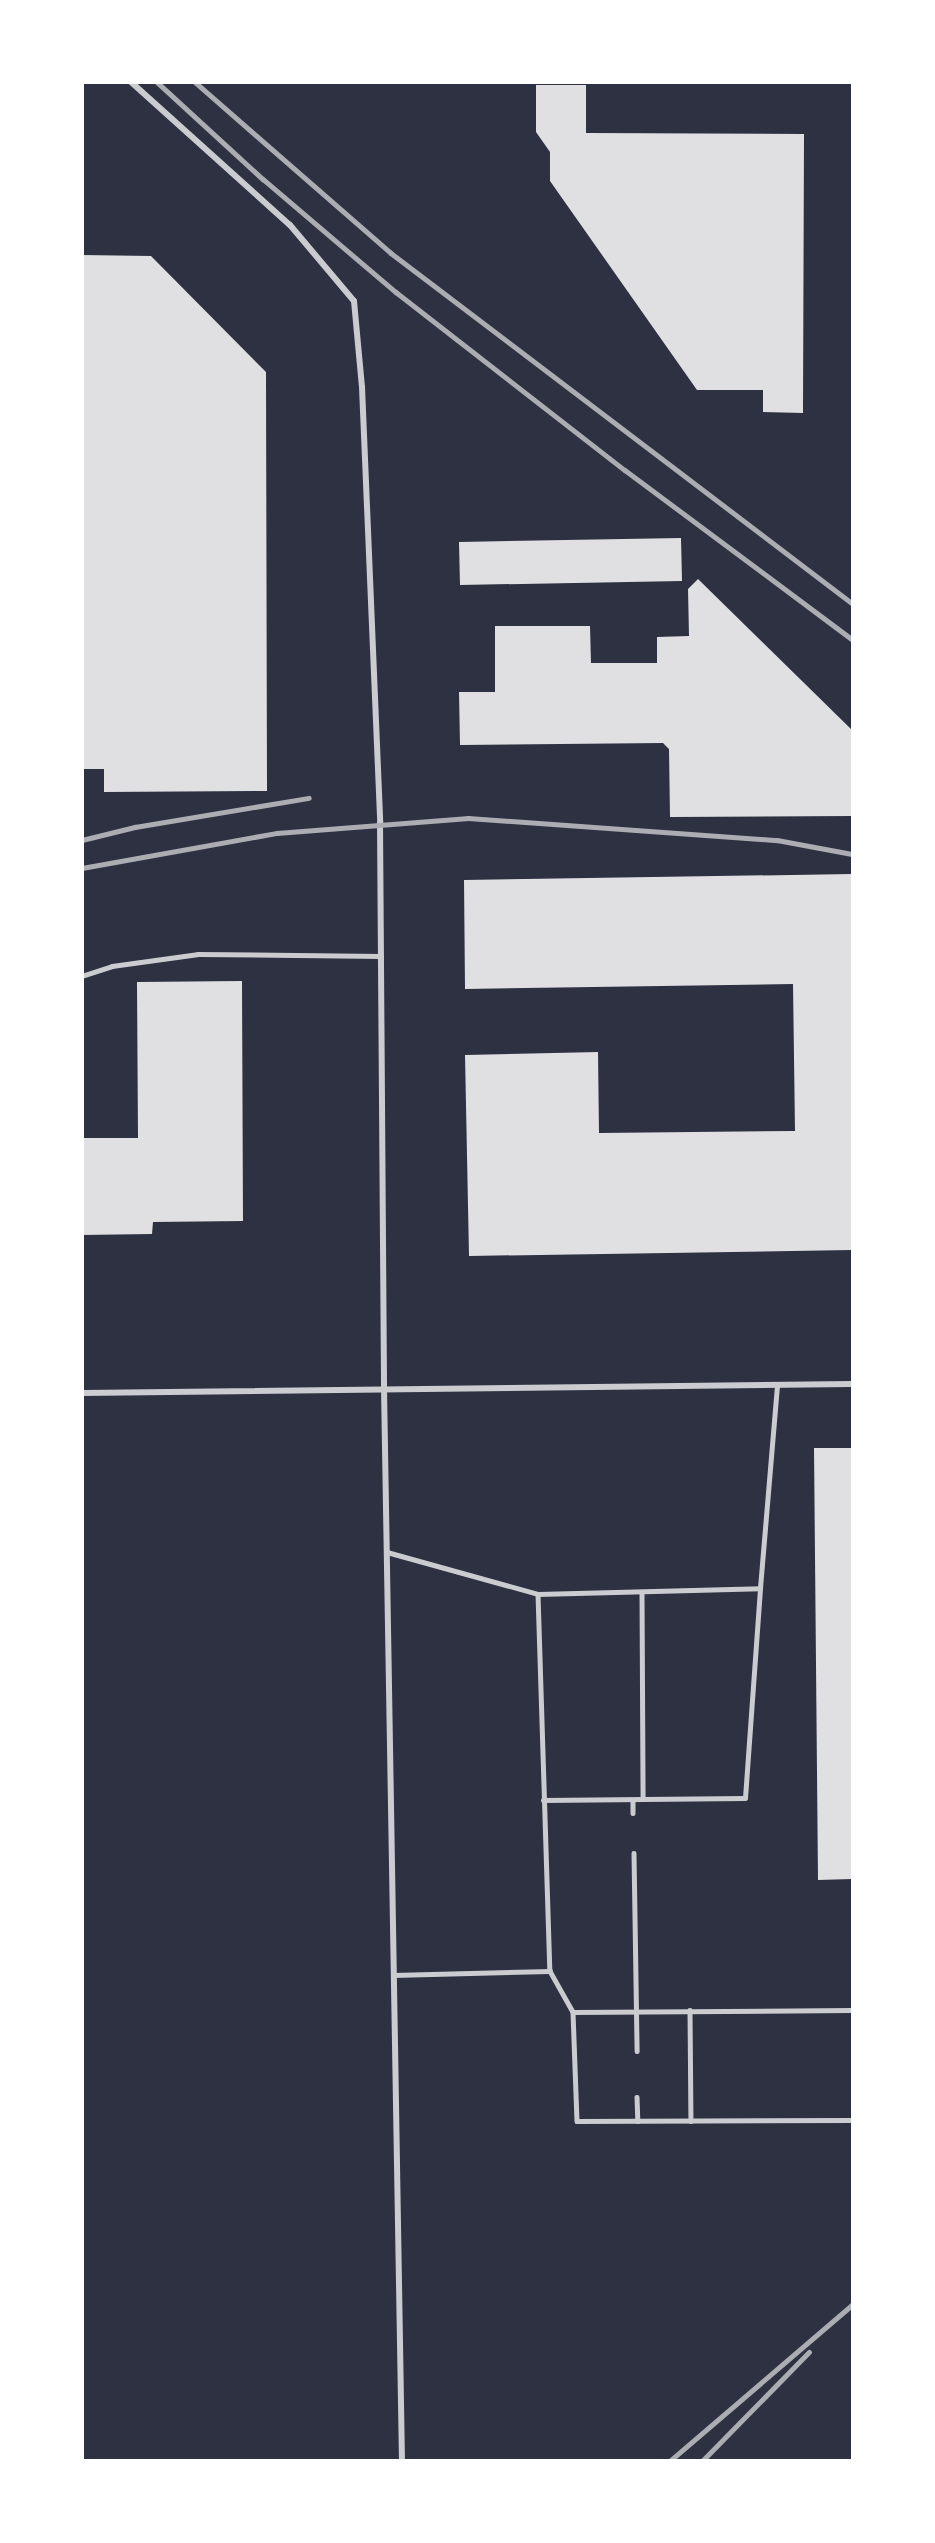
<!DOCTYPE html>
<style>
body{margin:0}
#map{position:relative;width:935px;height:2543px;overflow:hidden;background:#2d3142;font-family:"Sofia Sans Condensed",sans-serif}
div>[style]{position:absolute}
.building>*{inset:0;background:#e0e0e3}
.service>*{height:4.5px;margin:-2.25px;padding:0 2.25px;transform-origin:2.25px;border-radius:2.25px;background:#caccd0}
.minor>*{height:6px;margin:-3px;padding:0 3px;transform-origin:3px;border-radius:3px;background:#caccd0}
.rail>*{height:4.5px;margin:-2.25px;padding:0 2.25px;transform-origin:2.25px;border-radius:2.25px;background:#abadb3}
span{translate:-50% -50%;white-space:nowrap;text-align:center;line-height:1.15;-webkit-text-stroke:4.5px #fff;paint-order:stroke}
.frame{position:absolute;inset:0;border:84px solid #fff;pointer-events:none}
</style>
<div id="map">
<div class="building">
<div style="clip-path:polygon(536px 85px,586px 85px,586px 133px,804px 134px,803px 413px,763px 412px,763px 390px,697px 390px,550px 181px,550px 152px,536px 132px)"></div>
<div style="clip-path:polygon(82px 255px,151px 256px,266px 372px,267px 791px,104px 792px,104px 769px,82px 769px)"></div>
<div style="clip-path:polygon(681px 538px,682px 581px,460px 585px,459px 542px)"></div>
<div style="clip-path:polygon(698px 579px,852px 730px,852px 816px,670px 817px,669px 749px,663px 743px,460px 745px,459px 692px,495px 692px,495px 626px,590px 626px,591px 663px,657px 663px,657px 637px,689px 636px,688px 589px)"></div>
<div style="clip-path:polygon(852px 874px,852px 1250px,469px 1256px,465px 1055px,598px 1052px,599px 1133px,795px 1131px,793px 984px,465px 989px,464px 880px)"></div>
<div style="clip-path:polygon(242px 981px,243px 1221px,153px 1222px,152px 1234px,82px 1235px,82px 1138px,138px 1138px,137px 982px)"></div>
<div style="clip-path:polygon(814px 1448px,852px 1448px,852px 1879px,818px 1880px)"></div>
</div>
<div class="service">
<div style="left:82px;top:976px;width:32px;rotate:-18deg"></div>
<div style="left:112px;top:966px;width:87px;rotate:-7.9deg"></div>
<div style="left:198px;top:954px;width:183px;rotate:0.6deg"></div>
<div style="left:387px;top:1552px;width:157px;rotate:15.5deg"></div>
<div style="left:538px;top:1594px;width:222px;rotate:-1.5deg"></div>
<div style="left:760px;top:1588px;width:204px;rotate:-85.2deg"></div>
<div style="left:642px;top:1592px;width:207px;rotate:89.7deg"></div>
<div style="left:538px;top:1594px;width:377px;rotate:88.2deg"></div>
<div style="left:543px;top:1800px;width:202px;rotate:-0.6deg"></div>
<div style="left:745px;top:1798px;width:211px;rotate:-85.9deg"></div>
<div style="left:633px;top:1800px;width:13px;rotate:90deg"></div>
<div style="left:634px;top:1853px;width:198px;rotate:89.1deg"></div>
<div style="left:393px;top:1975px;width:157px;rotate:-1.5deg"></div>
<div style="left:550px;top:1971px;width:47px;rotate:60.7deg"></div>
<div style="left:573px;top:2012px;width:279px;rotate:-0.4deg"></div>
<div style="left:690px;top:2010px;width:111px;rotate:89.5deg"></div>
<div style="left:573px;top:2012px;width:109px;rotate:87.9deg"></div>
<div style="left:577px;top:2121px;width:275px;rotate:-0.2deg"></div>
<div style="left:637px;top:2097px;width:24px;rotate:88deg"></div>
</div>
<div class="minor">
<div style="left:131px;top:82px;width:214px;rotate:42deg"></div>
<div style="left:290px;top:225px;width:99px;rotate:49.9deg"></div>
<div style="left:354px;top:301px;width:86px;rotate:84.7deg"></div>
<div style="left:362px;top:387px;width:436px;rotate:87.6deg"></div>
<div style="left:380px;top:823px;width:565px;rotate:89.59deg"></div>
<div style="left:384px;top:1388px;width:1072px;rotate:89.04deg"></div>
<div style="left:82px;top:1393px;width:770px;rotate:-0.67deg"></div>
</div>
<div class="rail">
<div style="left:157px;top:82px;width:144px;rotate:42.5deg"></div>
<div style="left:263px;top:179px;width:175px;rotate:40.4deg"></div>
<div style="left:396px;top:292px;width:290px;rotate:37.9deg"></div>
<div style="left:625px;top:470px;width:283px;rotate:36.7deg"></div>
<div style="left:195px;top:82px;width:260px;rotate:41.1deg"></div>
<div style="left:391px;top:253px;width:579px;rotate:37.21deg"></div>
<div style="left:82px;top:840px;width:55px;rotate:-13.8deg"></div>
<div style="left:135px;top:827px;width:176px;rotate:-9.5deg"></div>
<div style="left:82px;top:868px;width:198px;rotate:-10.2deg"></div>
<div style="left:277px;top:833px;width:192px;rotate:-4.5deg"></div>
<div style="left:468px;top:818px;width:310px;rotate:4.1deg"></div>
<div style="left:777px;top:840px;width:76px;rotate:10.6deg"></div>
<div style="left:671px;top:2460px;width:238px;rotate:-40.6deg"></div>
<div style="left:703px;top:2460px;width:151px;rotate:-45.5deg"></div>
</div>
<div class="frame"></div>
</div>
